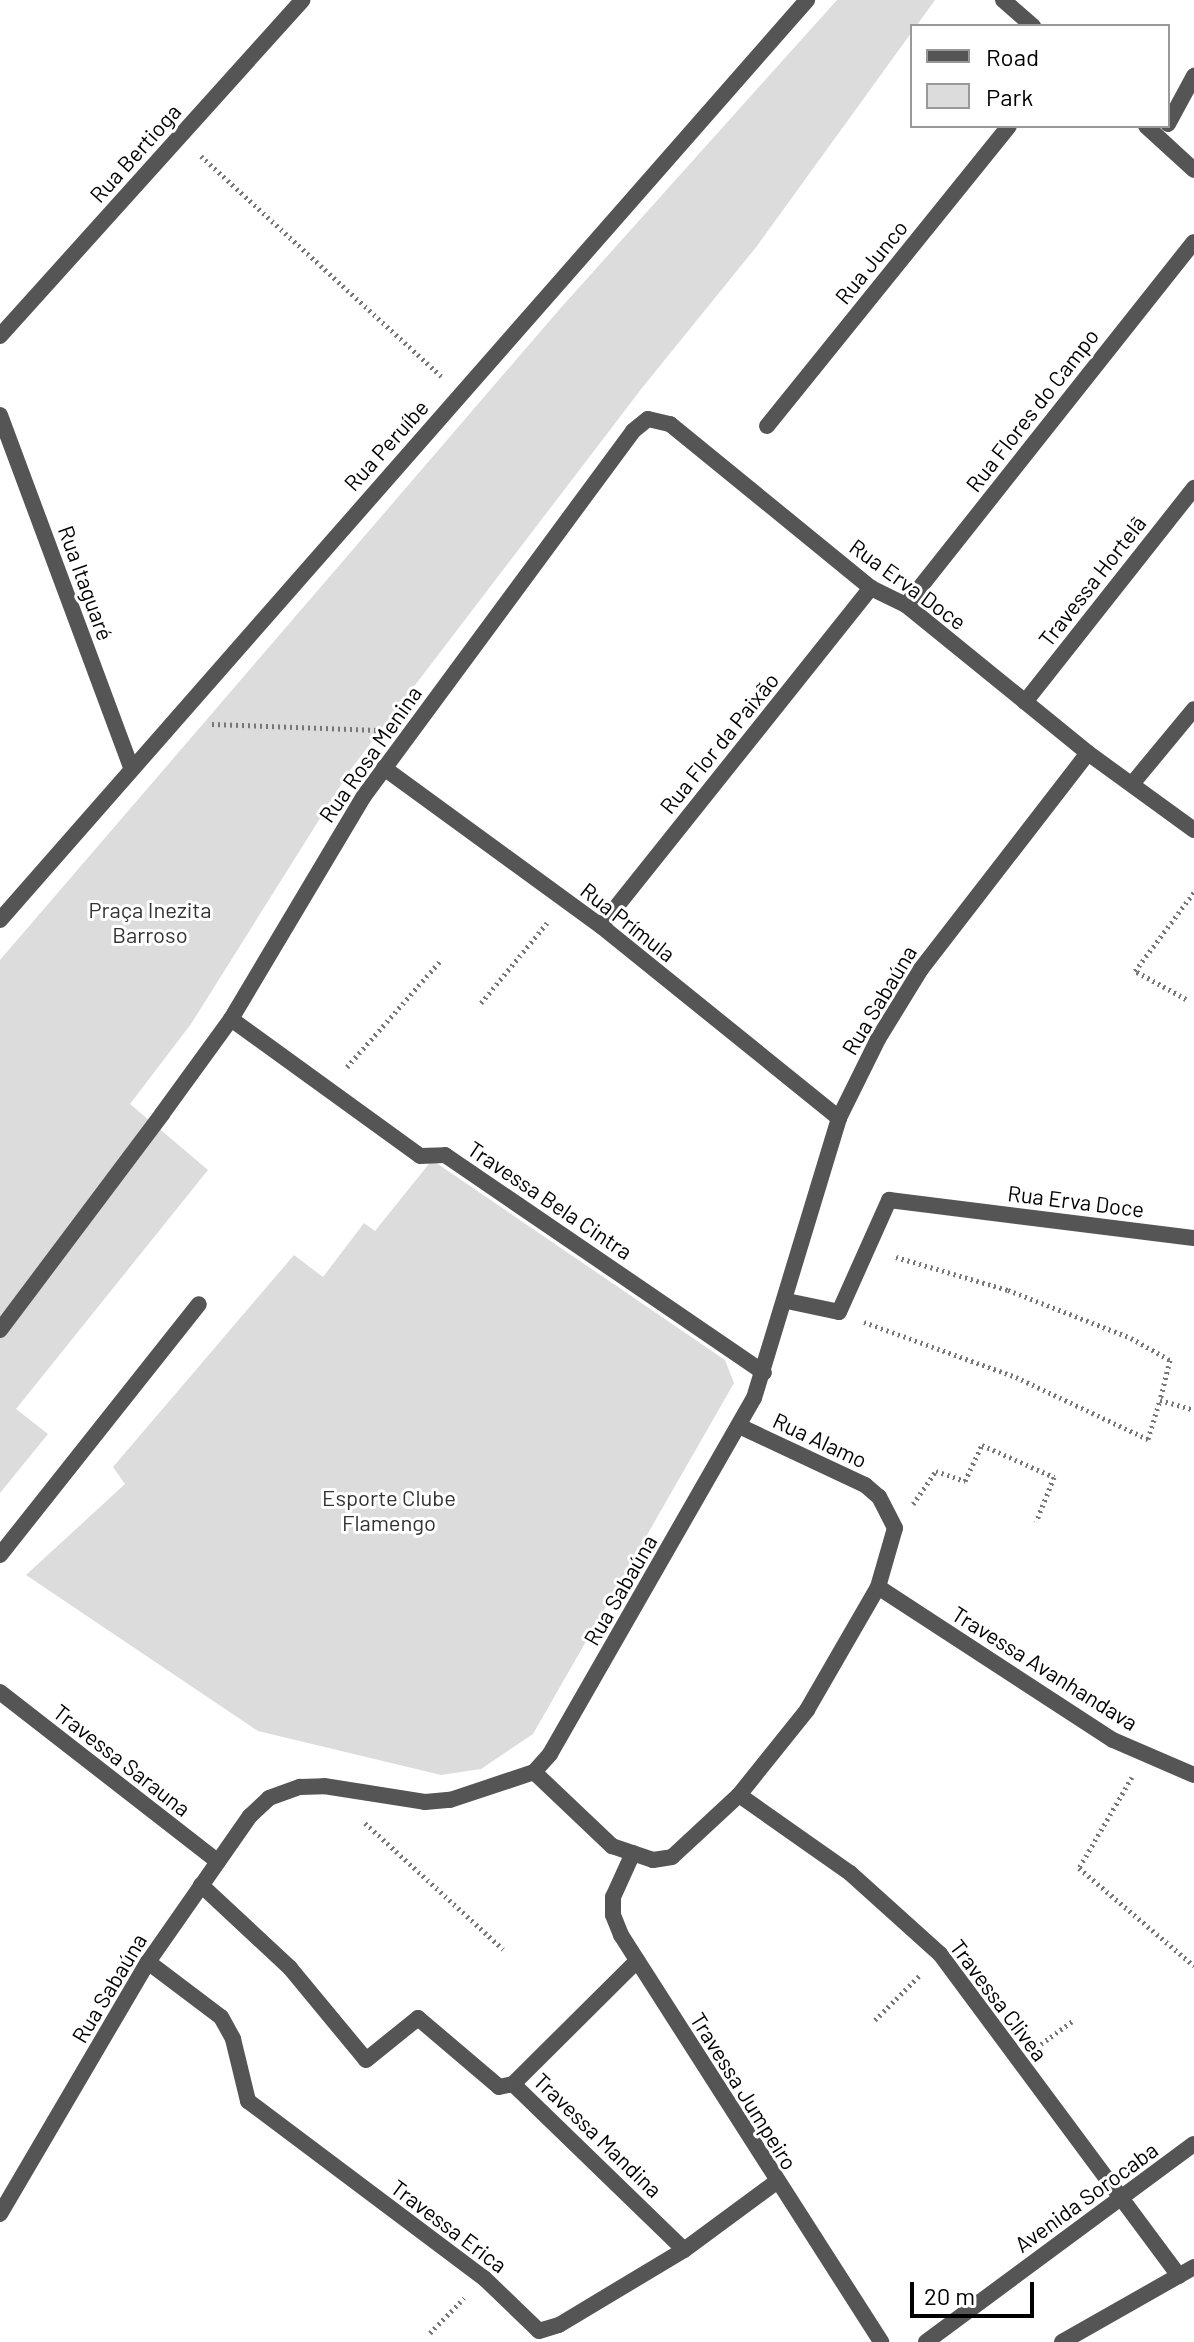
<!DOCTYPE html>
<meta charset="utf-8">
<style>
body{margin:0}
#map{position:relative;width:1194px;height:2342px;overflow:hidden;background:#fff;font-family:Barlow,sans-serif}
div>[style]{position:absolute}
.green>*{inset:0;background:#dcdcdc}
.path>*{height:5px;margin-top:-2.5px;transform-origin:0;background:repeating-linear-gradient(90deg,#777 0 2px,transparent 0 6px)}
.service>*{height:16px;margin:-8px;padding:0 8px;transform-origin:8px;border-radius:8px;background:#555}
.pedestrian>*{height:16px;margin:-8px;padding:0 8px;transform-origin:8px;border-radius:8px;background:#555}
.minor>*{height:16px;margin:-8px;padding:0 8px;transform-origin:8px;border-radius:8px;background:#555}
.tertiary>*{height:16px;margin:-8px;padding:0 8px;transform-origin:8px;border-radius:8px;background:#555}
span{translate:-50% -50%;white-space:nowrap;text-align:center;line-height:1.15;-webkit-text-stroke:6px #fff;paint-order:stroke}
.street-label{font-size:22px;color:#000}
.park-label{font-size:22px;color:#333}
.legend{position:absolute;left:910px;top:24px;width:260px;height:104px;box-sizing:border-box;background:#fff;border:2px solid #999;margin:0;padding:10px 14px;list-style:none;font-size:24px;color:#000}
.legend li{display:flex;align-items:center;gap:16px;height:40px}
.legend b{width:40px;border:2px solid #999}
.scale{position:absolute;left:910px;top:2282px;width:124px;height:36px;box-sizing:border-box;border:4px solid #000;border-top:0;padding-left:10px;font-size:24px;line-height:28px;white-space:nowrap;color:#000;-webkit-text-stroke:6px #fff;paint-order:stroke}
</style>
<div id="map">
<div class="green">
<div style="clip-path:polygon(837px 0,935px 0,757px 246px,642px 388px,351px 769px,191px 1024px,130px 1104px,208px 1170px,16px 1409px,48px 1434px,0 1493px,0 960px,558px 311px)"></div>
<div style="clip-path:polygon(432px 1160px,725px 1360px,734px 1383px,533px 1734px,481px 1769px,441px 1775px,258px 1731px,26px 1575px,125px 1484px,113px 1467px,294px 1255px,323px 1277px,364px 1223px,375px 1231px)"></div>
</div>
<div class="path">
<div style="left:201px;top:156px;width:326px;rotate:42.5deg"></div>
<div style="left:212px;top:724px;width:166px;rotate:2.1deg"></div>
<div style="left:1186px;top:999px;width:58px;rotate:-151.2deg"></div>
<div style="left:1135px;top:971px;width:99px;rotate:-53.2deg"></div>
<div style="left:481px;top:1003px;width:104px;rotate:-50.5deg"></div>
<div style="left:347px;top:1067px;width:142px;rotate:-48.7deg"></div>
<div style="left:896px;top:1257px;width:117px;rotate:16.4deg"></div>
<div style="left:1008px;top:1290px;width:132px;rotate:21.3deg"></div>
<div style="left:1131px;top:1338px;width:45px;rotate:29.4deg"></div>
<div style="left:1170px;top:1360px;width:41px;rotate:104deg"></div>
<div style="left:864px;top:1322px;width:162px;rotate:19.9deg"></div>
<div style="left:1016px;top:1377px;width:146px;rotate:25.2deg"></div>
<div style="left:1148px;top:1439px;width:41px;rotate:-72.9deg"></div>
<div style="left:1160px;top:1400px;width:35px;rotate:16deg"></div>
<div style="left:913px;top:1504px;width:40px;rotate:-55.1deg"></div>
<div style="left:936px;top:1471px;width:31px;rotate:19deg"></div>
<div style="left:965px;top:1481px;width:40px;rotate:-65deg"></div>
<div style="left:982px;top:1445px;width:79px;rotate:24deg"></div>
<div style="left:1054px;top:1477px;width:48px;rotate:111.8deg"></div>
<div style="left:1132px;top:1777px;width:105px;rotate:120.2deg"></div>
<div style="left:1079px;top:1868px;width:151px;rotate:40.4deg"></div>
<div style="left:365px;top:1823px;width:187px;rotate:42.4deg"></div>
<div style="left:875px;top:2020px;width:64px;rotate:-45deg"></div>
<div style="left:1041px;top:2044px;width:39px;rotate:-36deg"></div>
<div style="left:430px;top:2333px;width:49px;rotate:-45.8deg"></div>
</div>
<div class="service">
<div style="left:1168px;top:124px;width:55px;rotate:-61.6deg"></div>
<div style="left:767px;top:426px;width:385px;rotate:-51.1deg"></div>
<div style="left:1025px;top:702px;width:273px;rotate:-51.7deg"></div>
<div style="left:384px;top:768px;width:268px;rotate:36.1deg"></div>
<div style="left:601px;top:926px;width:306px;rotate:38.9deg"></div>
<div style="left:601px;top:926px;width:433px;rotate:-51.4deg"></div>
<div style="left:231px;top:1019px;width:233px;rotate:35.9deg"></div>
<div style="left:420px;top:1156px;width:25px;rotate:-2deg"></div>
<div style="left:445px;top:1155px;width:386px;rotate:34.3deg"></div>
<div style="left:787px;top:1301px;width:53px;rotate:11.9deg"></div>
<div style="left:839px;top:1312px;width:123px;rotate:-65.9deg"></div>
<div style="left:889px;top:1200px;width:307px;rotate:7.1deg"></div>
<div style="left:0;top:1330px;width:270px;rotate:-53.1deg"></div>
<div style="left:0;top:1555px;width:320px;rotate:-51.6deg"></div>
<div style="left:878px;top:1587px;width:280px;rotate:33.1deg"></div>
<div style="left:1113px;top:1740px;width:88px;rotate:23.4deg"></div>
<div style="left:0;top:1692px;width:276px;rotate:37.9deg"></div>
<div style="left:739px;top:1795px;width:136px;rotate:35.1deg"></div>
<div style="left:850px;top:1873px;width:121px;rotate:42deg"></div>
<div style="left:940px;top:1954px;width:401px;rotate:53.4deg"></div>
<div style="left:633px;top:1853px;width:48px;rotate:114.4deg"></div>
<div style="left:613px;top:1897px;width:18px;rotate:90deg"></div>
<div style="left:613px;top:1915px;width:22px;rotate:68deg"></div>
<div style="left:621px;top:1935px;width:483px;rotate:57.4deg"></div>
<div style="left:201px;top:1885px;width:122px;rotate:43deg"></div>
<div style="left:290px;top:1968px;width:119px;rotate:50.4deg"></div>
<div style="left:366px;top:2060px;width:67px;rotate:-38.9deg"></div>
<div style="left:418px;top:2018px;width:106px;rotate:40.4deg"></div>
<div style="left:499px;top:2087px;width:14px;rotate:-12deg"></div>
<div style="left:513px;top:2084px;width:238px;rotate:44.1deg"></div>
<div style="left:148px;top:1962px;width:91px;rotate:37deg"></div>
<div style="left:221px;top:2017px;width:25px;rotate:61deg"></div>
<div style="left:233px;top:2039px;width:64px;rotate:76.4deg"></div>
<div style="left:248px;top:2101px;width:295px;rotate:36.9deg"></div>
<div style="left:484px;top:2278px;width:76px;rotate:43.9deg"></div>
<div style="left:539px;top:2331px;width:21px;rotate:-17deg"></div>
<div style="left:559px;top:2325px;width:146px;rotate:-31deg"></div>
<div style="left:684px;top:2250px;width:113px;rotate:-36.4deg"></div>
<div style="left:513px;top:2084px;width:175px;rotate:-44.8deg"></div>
</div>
<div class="pedestrian">
<div style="left:926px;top:2342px;width:333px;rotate:-36.5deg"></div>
</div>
<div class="minor">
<div style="left:1003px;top:0;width:40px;rotate:41deg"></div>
<div style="left:1146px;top:126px;width:65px;rotate:42.5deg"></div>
<div style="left:0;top:415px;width:376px;rotate:69.6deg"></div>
<div style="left:906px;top:605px;width:463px;rotate:-51.6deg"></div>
<div style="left:1132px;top:784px;width:97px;rotate:-50.4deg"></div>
<div style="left:0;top:920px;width:1224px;rotate:-48.74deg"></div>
<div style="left:162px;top:1114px;width:117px;rotate:-54deg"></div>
<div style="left:231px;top:1019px;width:260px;rotate:-59.2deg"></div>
<div style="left:364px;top:796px;width:453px;rotate:-53.6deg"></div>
<div style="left:633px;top:431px;width:19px;rotate:-39deg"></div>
<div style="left:648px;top:419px;width:23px;rotate:13deg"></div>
<div style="left:670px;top:424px;width:259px;rotate:39.2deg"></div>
<div style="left:871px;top:588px;width:39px;rotate:26deg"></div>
<div style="left:906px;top:605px;width:235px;rotate:39.1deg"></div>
<div style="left:1088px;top:753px;width:131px;rotate:36deg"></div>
<div style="left:534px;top:1772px;width:108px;rotate:43.5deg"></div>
<div style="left:612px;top:1846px;width:43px;rotate:18.9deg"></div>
<div style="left:653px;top:1860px;width:19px;rotate:-9deg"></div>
<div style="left:672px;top:1857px;width:91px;rotate:-42.8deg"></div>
<div style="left:739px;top:1795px;width:109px;rotate:-51.3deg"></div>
<div style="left:807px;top:1710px;width:142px;rotate:-60deg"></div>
<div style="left:878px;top:1587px;width:61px;rotate:-73.9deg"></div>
<div style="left:895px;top:1528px;width:35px;rotate:-117deg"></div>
<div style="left:879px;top:1497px;width:18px;rotate:-139deg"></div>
<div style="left:865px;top:1485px;width:139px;rotate:-154.9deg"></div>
<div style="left:0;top:2214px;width:292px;rotate:-59.6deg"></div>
<div style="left:148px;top:1962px;width:178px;rotate:-55.1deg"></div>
<div style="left:250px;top:1816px;width:26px;rotate:-43deg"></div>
<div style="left:269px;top:1798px;width:33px;rotate:-20deg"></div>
<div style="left:300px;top:1787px;width:24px;rotate:-2deg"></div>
<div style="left:324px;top:1786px;width:102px;rotate:9deg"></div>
<div style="left:425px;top:1802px;width:25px;rotate:-5deg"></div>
<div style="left:450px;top:1800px;width:89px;rotate:-18.4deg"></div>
<div style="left:534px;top:1772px;width:24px;rotate:-48deg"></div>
<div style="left:550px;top:1754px;width:410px;rotate:-60.2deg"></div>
<div style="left:754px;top:1398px;width:293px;rotate:-73.1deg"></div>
<div style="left:839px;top:1118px;width:88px;rotate:-63.7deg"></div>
<div style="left:878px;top:1039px;width:82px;rotate:-58.4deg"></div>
<div style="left:921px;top:969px;width:273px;rotate:-52.3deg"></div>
</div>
<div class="tertiary">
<div style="left:0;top:336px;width:452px;rotate:-48deg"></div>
<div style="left:1062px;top:2342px;width:152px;rotate:-29.6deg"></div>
</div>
<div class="street-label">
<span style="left:135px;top:153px;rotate:-48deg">Rua Bertioga</span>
<span style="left:871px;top:262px;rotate:-51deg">Rua Junco</span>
<span style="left:1032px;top:410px;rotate:-52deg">Rua Flores do Campo</span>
<span style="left:386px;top:445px;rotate:-48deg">Rua Peruíbe</span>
<span style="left:1092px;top:581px;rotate:-52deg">Travessa Hortelã</span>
<span style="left:86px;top:583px;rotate:70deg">Rua Itaguaré</span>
<span style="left:908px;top:584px;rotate:36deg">Rua Erva Doce</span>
<span style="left:719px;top:743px;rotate:-51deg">Rua Flor da Paixão</span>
<span style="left:370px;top:754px;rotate:-55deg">Rua Rosa Menina</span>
<span style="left:628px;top:922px;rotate:38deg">Rua Prímula</span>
<span style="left:879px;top:1000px;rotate:-59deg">Rua Sabaúna</span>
<span style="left:550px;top:1200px;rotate:34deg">Travessa Bela Cintra</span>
<span style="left:1076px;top:1201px;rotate:7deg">Rua Erva Doce</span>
<span style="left:820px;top:1440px;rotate:25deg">Rua Alamo</span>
<span style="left:620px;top:1590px;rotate:-60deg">Rua Sabaúna</span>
<span style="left:1045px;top:1668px;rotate:32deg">Travessa Avanhandava</span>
<span style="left:122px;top:1760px;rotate:38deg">Travessa Sarauna</span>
<span style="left:109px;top:1988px;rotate:-59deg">Rua Sabaúna</span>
<span style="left:999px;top:2000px;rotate:53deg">Travessa Clivea</span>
<span style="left:744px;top:2091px;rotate:58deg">Travessa Jumpeiro</span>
<span style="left:598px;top:2135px;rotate:44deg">Travessa Mandina</span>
<span style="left:1086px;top:2197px;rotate:-36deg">Avenida Sorocaba</span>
<span style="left:449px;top:2226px;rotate:37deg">Travessa Erica</span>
</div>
<div class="park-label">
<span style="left:150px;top:922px">Praça Inezita<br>Barroso</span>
<span style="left:389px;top:1510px">Esporte Clube<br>Flamengo</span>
</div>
<ul class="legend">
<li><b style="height:10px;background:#555"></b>Road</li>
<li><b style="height:22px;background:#dcdcdc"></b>Park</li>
</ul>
<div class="scale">20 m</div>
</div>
